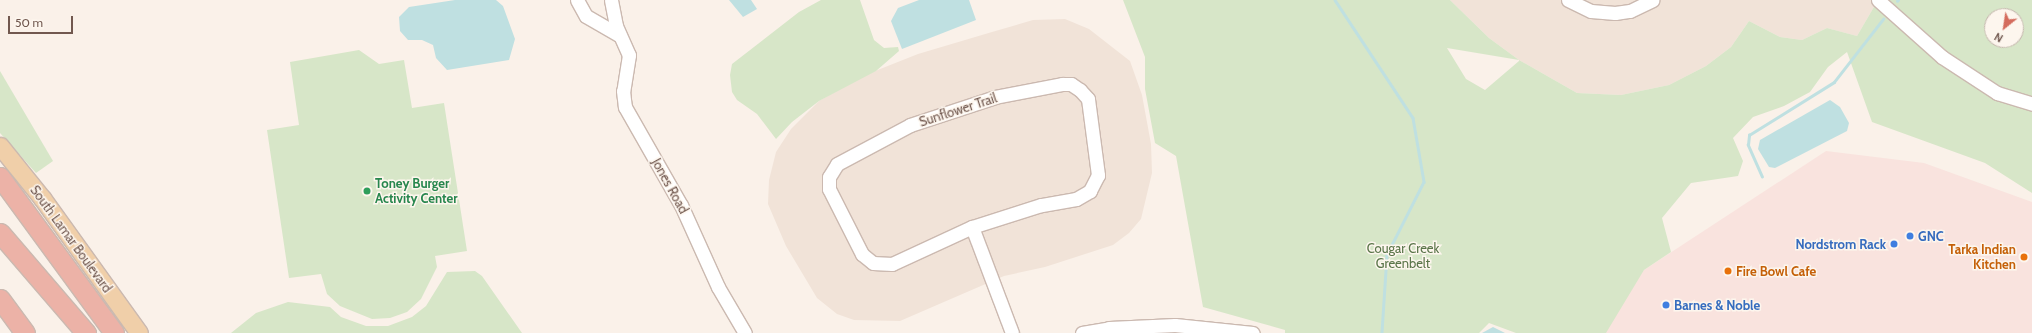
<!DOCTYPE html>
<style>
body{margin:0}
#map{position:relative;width:2032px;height:333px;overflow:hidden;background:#faf1e9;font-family:Cabin,sans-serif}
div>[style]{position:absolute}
.residential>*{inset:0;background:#f1e3d8}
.commercial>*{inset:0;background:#f9e3de}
.green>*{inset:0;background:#d7e6c8}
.water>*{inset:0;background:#bfe0e1}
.stream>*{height:2.5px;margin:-1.25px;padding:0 1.25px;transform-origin:1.25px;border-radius:1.25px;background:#bfe0e1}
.roads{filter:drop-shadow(1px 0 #cbb9b0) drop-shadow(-1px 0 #cbb9b0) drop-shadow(0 1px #cbb9b0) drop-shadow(0 -1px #cbb9b0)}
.minor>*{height:13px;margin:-6.5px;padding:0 6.5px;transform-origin:6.5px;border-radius:6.5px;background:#fff}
.major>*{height:17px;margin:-8.5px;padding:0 8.5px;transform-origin:8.5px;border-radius:8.5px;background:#f0cfa9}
.highway>*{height:19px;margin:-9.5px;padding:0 9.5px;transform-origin:9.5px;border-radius:9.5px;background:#ecb2a7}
.dots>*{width:11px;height:11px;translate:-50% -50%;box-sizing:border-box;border:2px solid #fdf6ee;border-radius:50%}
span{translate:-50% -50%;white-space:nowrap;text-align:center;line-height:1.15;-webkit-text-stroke:3px #fdf6ee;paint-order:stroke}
.street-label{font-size:13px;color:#71584f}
.leisure-label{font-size:13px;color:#27864d;font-weight:700}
.left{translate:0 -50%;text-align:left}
.shop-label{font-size:13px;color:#366cbe;font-weight:700}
.right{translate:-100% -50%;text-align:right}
.park-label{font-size:13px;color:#5a7549}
.food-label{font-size:13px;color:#c56008;font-weight:700}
.north{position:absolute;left:1984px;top:8px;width:40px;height:40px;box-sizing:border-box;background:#fdf6ee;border:1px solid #c5b7ae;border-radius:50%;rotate:210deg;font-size:11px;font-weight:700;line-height:16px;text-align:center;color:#71584f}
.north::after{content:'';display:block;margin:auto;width:14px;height:18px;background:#d46c5d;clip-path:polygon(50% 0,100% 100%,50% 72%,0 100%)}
.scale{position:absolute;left:8px;top:16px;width:65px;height:18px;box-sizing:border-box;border:2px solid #71584f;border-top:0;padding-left:5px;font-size:12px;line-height:14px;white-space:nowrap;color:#71584f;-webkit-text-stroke:3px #fdf6ee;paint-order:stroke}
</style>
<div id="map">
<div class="residential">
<div style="clip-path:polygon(1450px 0,1878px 0,1857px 36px,1827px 28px,1802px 40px,1780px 37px,1749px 21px,1731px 47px,1706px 66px,1669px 85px,1621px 95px,1577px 93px,1519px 60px,1489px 38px)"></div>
<div style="clip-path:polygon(1065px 19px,1089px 29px,1130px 61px,1142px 95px,1151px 144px,1152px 173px,1141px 219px,1129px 233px,1113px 245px,1045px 267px,1004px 276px,900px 321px,854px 320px,837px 314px,817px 298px,786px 246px,768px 204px,769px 180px,776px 152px,791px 129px,819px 101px,860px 77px,918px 54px,992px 32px,1033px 20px)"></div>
</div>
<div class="commercial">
<div style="clip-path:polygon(1826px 151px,1924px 163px,2032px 202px,2032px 333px,1599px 333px,1644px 270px)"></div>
</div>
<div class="green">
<div style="clip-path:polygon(821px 0,860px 0,874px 40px,884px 48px,898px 47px,899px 51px,876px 71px,819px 101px,792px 122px,776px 139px,757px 114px,737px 100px,732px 92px,730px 75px,732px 64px,799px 12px)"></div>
<div style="clip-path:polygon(evenodd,1123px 0,1450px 0,1489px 38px,1519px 60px,1577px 93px,1621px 95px,1669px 85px,1706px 66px,1731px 47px,1749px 21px,1780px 37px,1802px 40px,1827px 28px,1857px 36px,1878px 0,2032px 0,2032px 193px,1985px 163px,1872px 122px,1847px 52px,1828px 67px,1810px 92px,1784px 106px,1753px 117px,1733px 138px,1743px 161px,1738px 176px,1691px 183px,1662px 218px,1671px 252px,1644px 270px,1606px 333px,1516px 333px,1489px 323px,1479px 333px,1285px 333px,1285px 330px,1203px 307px,1176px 156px,1155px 143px,1145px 89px,1145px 57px,1123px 0,1992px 16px,2016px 16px,2016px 40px,1992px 40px,1992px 16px,1123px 0,1447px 48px,1519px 60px,1519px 61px,1485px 90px,1466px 79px,1447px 48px)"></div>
<div style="clip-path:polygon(359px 50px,379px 64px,404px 60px,412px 108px,444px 103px,467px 251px,435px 256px,437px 267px,421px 299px,407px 312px,390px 318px,372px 319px,340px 306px,327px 294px,321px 274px,289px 278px,267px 130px,299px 125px,290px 62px)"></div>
<div style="clip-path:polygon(0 71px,53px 161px,36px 173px,0 133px)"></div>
<div style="clip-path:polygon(475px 271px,482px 276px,522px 333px,231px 333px,256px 313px,288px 302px,330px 307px,341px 317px,366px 326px,388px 326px,412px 317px,426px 306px,447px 272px)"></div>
</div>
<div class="water">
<div style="clip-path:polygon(455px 0,496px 0,503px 6px,515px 39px,509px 60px,447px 70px,436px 58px,433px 45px,422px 40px,408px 40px,400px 31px,399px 17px,409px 7px)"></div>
<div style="clip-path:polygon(729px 0,751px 0,757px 9px,743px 17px)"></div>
<div style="clip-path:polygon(919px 0,969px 0,976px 20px,902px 49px,891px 21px,898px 8px)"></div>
<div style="clip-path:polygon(1830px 100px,1840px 107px,1849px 123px,1847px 131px,1775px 168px,1769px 167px,1758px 149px,1760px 140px)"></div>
<div style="clip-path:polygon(1493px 327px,1505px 333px,1482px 333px)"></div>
</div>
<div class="stream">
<div style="left:1335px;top:0;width:141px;rotate:56.5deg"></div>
<div style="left:1413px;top:118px;width:65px;rotate:80.2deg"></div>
<div style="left:1424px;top:182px;width:82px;rotate:116.9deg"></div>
<div style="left:1387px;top:255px;width:78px;rotate:93.7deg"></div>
<div style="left:1897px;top:1px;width:1px;rotate:-45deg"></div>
<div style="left:1762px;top:177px;width:35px;rotate:-114deg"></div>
<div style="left:1748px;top:145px;width:10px;rotate:-84deg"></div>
<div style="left:1749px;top:135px;width:100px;rotate:-31.9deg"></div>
<div style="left:1834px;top:82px;width:80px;rotate:-52.1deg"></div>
</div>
<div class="roads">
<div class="minor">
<div style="left:577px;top:0;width:18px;rotate:61deg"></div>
<div style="left:586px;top:16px;width:39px;rotate:30deg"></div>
<div style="left:611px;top:0;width:26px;rotate:79deg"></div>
<div style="left:616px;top:26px;width:32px;rotate:66deg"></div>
<div style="left:629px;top:55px;width:36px;rotate:99deg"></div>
<div style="left:623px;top:91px;width:16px;rotate:83deg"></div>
<div style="left:625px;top:107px;width:113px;rotate:60.3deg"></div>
<div style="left:681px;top:205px;width:90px;rotate:65.7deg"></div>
<div style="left:718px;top:287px;width:53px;rotate:59.6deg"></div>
<div style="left:1568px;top:0;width:25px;rotate:26deg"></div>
<div style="left:1591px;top:11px;width:24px;rotate:5deg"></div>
<div style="left:1615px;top:13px;width:15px;rotate:-8deg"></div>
<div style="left:1630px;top:11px;width:25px;rotate:-26deg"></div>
<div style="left:1878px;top:0;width:86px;rotate:41.7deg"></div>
<div style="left:1942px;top:57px;width:66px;rotate:33.2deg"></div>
<div style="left:1997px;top:93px;width:37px;rotate:17deg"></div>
<div style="left:1062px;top:84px;width:9px"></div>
<div style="left:1071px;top:84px;width:11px;rotate:34deg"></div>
<div style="left:1080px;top:90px;width:12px;rotate:48deg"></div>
<div style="left:1088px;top:99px;width:77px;rotate:82.5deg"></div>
<div style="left:1098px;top:175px;width:18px;rotate:117deg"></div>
<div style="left:1090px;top:191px;width:16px;rotate:150deg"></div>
<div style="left:1076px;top:199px;width:36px;rotate:170deg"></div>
<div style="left:1041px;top:205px;width:72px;rotate:162.3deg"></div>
<div style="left:972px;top:227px;width:88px;rotate:155.2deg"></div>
<div style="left:892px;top:264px;width:19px;rotate:-177deg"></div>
<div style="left:873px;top:263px;width:14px;rotate:-141deg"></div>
<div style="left:862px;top:254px;width:73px;rotate:-116.9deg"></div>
<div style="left:829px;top:189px;width:12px;rotate:-90deg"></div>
<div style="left:829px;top:177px;width:15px;rotate:-58deg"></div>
<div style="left:837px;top:164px;width:83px;rotate:-28.1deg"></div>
<div style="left:910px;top:125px;width:89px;rotate:-18.2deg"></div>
<div style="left:995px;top:97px;width:68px;rotate:-11deg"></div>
<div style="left:972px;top:227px;width:113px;rotate:69.3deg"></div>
<div style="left:1082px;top:333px;width:27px;rotate:-10deg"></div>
<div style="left:1109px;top:328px;width:66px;rotate:-2.6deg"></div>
<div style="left:1175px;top:325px;width:78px;rotate:5.9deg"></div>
</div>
<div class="major">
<div style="left:0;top:146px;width:67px;rotate:51.1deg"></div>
<div style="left:42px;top:198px;width:166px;rotate:54.3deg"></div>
</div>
<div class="highway">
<div style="left:0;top:177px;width:193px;rotate:53.8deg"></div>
<div style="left:0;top:233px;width:132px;rotate:49.3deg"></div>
<div style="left:0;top:299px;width:42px;rotate:53.7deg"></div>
</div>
</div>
<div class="dots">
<div style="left:367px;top:191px;background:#2e9e5b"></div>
<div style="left:1910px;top:236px;background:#3f7fe0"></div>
<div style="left:1894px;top:244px;background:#3f7fe0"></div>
<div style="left:2024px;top:257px;background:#e8710a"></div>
<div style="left:1728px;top:271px;background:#e8710a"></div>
<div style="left:1666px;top:305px;background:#3f7fe0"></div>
</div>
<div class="street-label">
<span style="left:958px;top:110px;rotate:-18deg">Sunflower Trail</span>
<span style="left:670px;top:186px;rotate:61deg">Jones Road</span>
<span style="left:71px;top:239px;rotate:54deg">South Lamar Boulevard</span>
</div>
<div class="leisure-label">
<span class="left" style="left:375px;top:191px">Toney Burger<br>Activity Center</span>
</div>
<div class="shop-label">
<span class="left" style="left:1918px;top:236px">GNC</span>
<span class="right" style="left:1886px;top:244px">Nordstrom Rack</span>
<span class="left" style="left:1674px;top:305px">Barnes &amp; Noble</span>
</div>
<div class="park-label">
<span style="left:1403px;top:256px">Cougar Creek<br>Greenbelt</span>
</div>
<div class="food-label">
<span class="right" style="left:2016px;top:257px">Tarka Indian<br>Kitchen</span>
<span class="left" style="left:1736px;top:271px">Fire Bowl Cafe</span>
</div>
<div class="north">N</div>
<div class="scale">50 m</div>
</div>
